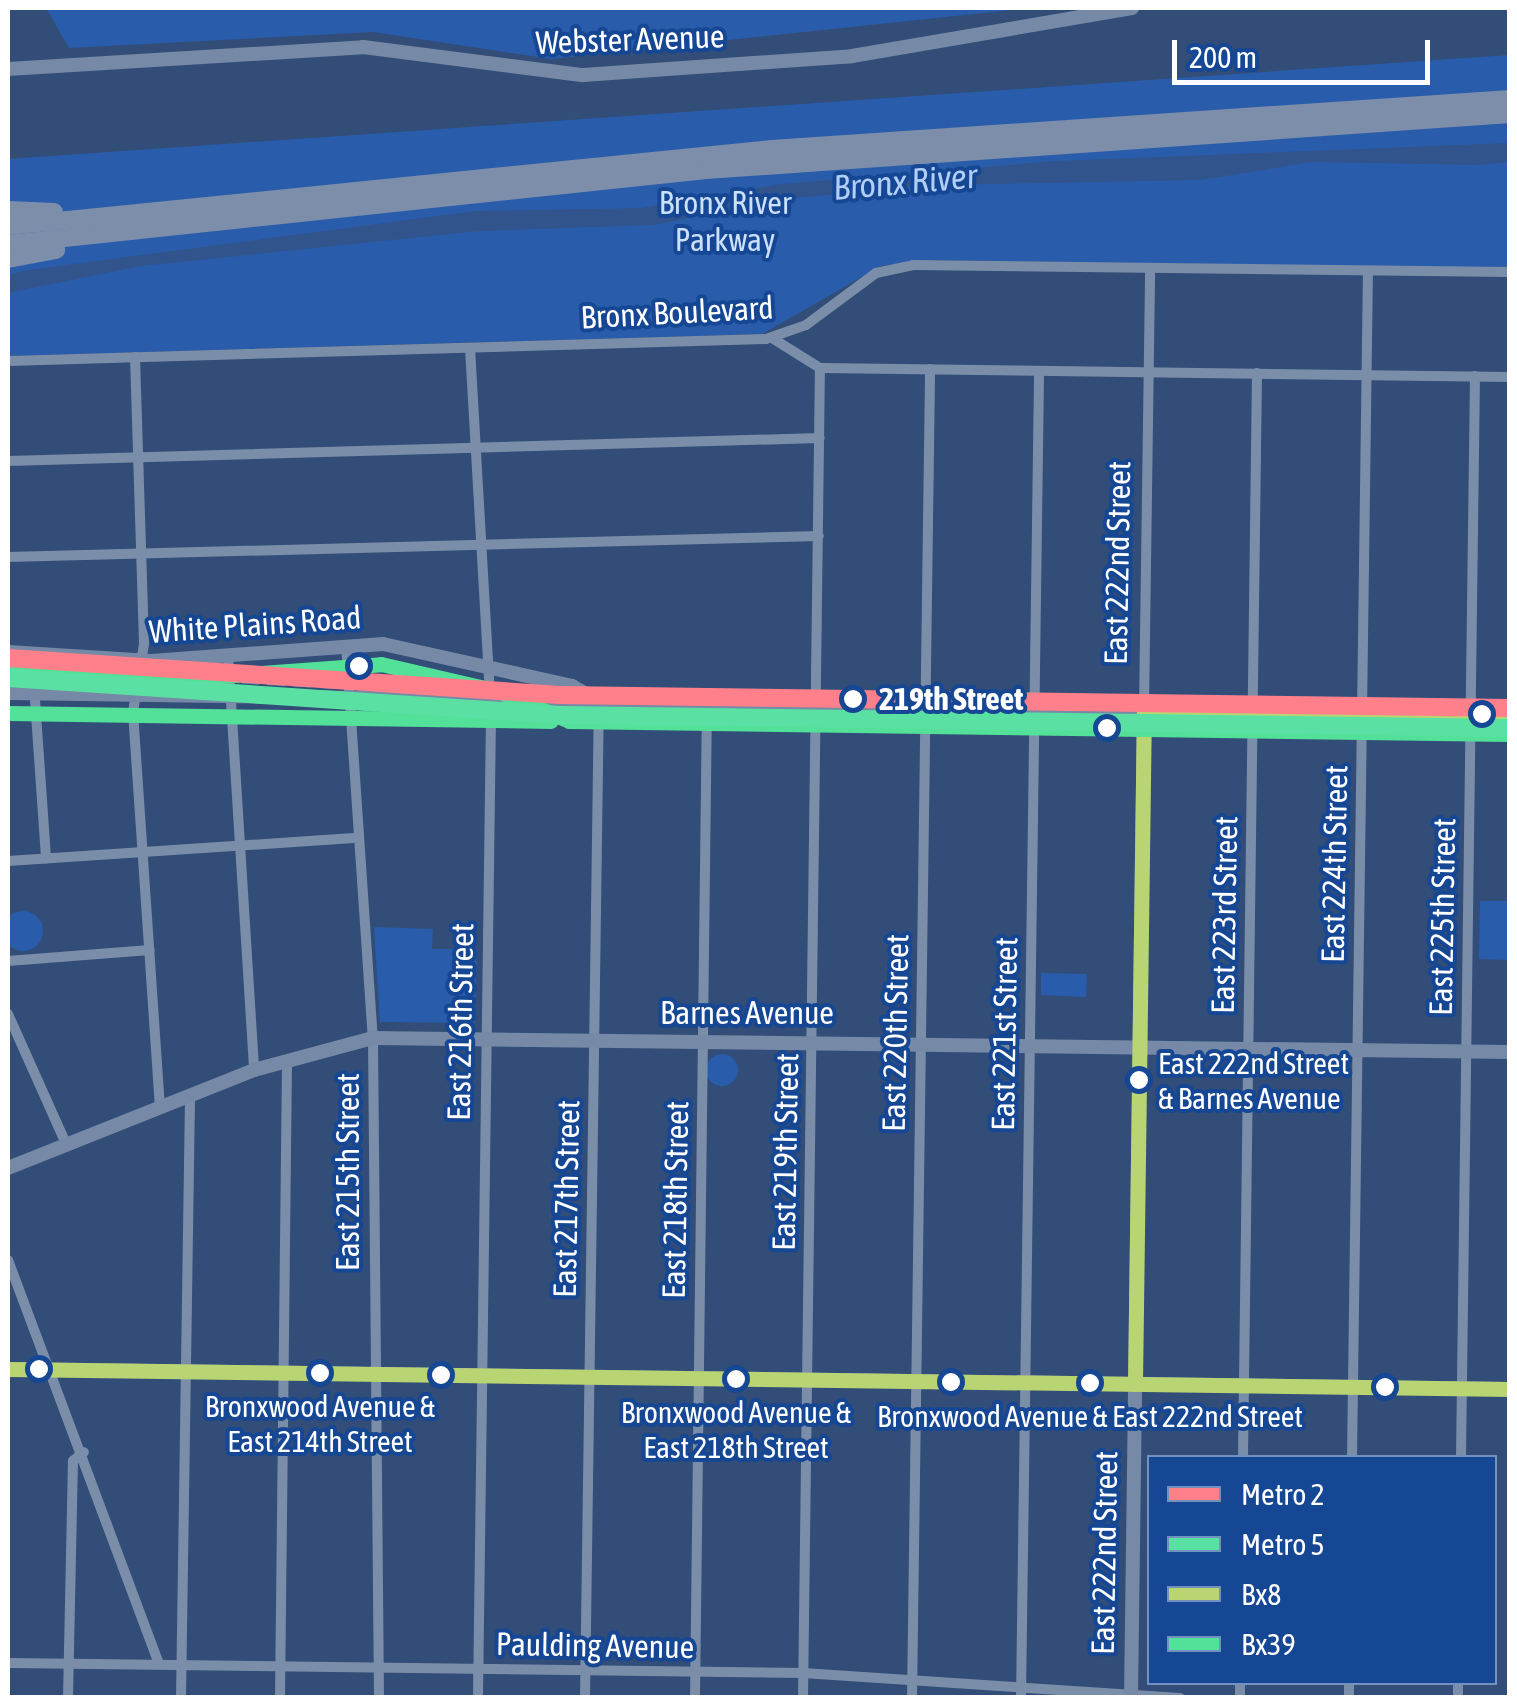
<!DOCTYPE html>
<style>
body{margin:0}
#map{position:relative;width:1517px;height:1705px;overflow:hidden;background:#324d77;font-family:"Asap Condensed",sans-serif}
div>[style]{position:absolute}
.green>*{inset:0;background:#295dab}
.round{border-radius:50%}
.water>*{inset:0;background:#32548d}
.street>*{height:10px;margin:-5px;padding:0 5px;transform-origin:5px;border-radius:5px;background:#7b8ea9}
.secondary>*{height:14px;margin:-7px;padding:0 7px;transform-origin:7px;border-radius:7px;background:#7689a6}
.highway>*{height:18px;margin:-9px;padding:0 9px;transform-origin:9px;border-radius:9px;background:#7c8ea9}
.rail>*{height:2.5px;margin-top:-1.25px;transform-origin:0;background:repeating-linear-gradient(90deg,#7c8ea9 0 18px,transparent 0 26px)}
.bus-1>*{height:15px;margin:-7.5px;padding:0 7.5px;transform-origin:7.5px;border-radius:7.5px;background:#b9d573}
.bus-2>*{height:15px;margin:-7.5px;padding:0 7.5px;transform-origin:7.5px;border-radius:7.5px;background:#53e098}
.metro-1>*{height:18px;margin:-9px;padding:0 9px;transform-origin:9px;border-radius:9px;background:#ff808b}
.metro-2>*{height:18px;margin:-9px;padding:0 9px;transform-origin:9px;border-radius:9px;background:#5ae0a2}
.dots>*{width:28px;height:28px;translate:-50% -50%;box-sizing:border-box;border:5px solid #154794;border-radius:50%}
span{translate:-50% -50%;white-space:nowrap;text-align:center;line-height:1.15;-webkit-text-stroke:8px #154794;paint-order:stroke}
.bus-label{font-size:30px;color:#fff}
.left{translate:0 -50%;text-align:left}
.street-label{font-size:32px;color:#fff}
.park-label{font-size:32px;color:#cce0fc}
.stop-label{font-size:32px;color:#fff;font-weight:700}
.water-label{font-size:35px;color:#b1cef8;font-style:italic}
.frame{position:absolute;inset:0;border:10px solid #fff;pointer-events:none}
.legend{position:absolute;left:1147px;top:1455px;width:350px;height:230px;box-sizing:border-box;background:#154794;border:2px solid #7391bf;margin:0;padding:12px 18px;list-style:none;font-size:30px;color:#fff}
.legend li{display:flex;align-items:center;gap:20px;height:50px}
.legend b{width:50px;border:2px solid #7391bf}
.scale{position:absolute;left:1172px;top:40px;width:258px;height:45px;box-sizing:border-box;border:5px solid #fff;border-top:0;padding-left:12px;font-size:30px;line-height:35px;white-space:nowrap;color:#fff;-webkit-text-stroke:8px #154794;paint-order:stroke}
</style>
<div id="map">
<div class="green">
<div style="clip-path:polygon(46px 8px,1030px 8px,551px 59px,373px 32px,69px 48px)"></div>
<div style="clip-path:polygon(1509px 55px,1509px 268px,925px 260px,881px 266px,762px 334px,8px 356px,8px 159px)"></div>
<div style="clip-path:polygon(1480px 901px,1509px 901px,1509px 960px,1479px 959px)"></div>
<div class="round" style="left:3px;top:911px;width:40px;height:40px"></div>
<div style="clip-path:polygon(374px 927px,433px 929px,432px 949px,477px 949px,475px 1023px,380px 1022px)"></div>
<div style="clip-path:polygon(1041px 973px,1087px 974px,1086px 997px,1041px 995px)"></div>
<div class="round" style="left:706px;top:1054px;width:32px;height:32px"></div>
</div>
<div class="water">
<div style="clip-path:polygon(1509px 143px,1509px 162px,1478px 165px,1311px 162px,1201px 180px,930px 185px,775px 200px,654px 225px,480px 231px,141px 266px,8px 293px,8px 275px,28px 270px,475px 211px,642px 208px,781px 184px,1056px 161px)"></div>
</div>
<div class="street">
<div style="left:772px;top:338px;width:57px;rotate:32deg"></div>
<div style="left:820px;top:368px;width:690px;rotate:0.75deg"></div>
<div style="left:470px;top:348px;width:369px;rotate:86.7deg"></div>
<div style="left:491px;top:716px;width:982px;rotate:90.76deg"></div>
<div style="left:135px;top:357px;width:287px;rotate:88.2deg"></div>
<div style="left:144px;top:644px;width:69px;rotate:99.2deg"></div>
<div style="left:133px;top:712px;width:397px;rotate:86.1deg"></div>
<div style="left:8px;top:361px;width:758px;rotate:-1.66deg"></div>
<div style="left:766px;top:339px;width:42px;rotate:-19.3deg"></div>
<div style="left:806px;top:325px;width:87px;rotate:-36.6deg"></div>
<div style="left:876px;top:273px;width:38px;rotate:-12deg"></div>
<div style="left:913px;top:265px;width:597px;rotate:0.67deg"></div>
<div style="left:8px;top:461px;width:812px;rotate:-1.62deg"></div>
<div style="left:8px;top:557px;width:811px;rotate:-1.48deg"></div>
<div style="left:346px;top:645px;width:394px;rotate:86.1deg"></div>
<div style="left:373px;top:1038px;width:660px;rotate:89.48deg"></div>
<div style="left:228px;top:654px;width:417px;rotate:86.4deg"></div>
<div style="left:32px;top:657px;width:202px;rotate:86deg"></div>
<div style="left:1144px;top:709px;width:440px;rotate:-89.2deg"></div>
<div style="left:8px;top:861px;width:350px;rotate:-3.8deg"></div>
<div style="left:8px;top:961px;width:142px;rotate:-4.4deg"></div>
<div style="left:8px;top:1014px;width:145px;rotate:65.9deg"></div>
<div style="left:8px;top:1260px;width:430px;rotate:69.5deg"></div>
<div style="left:1243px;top:1458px;width:1085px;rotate:-89.26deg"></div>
<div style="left:1352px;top:1458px;width:1186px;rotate:-89.23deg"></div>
<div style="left:1461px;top:1458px;width:1082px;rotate:-89.26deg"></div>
<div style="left:8px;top:1663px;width:795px;rotate:0.72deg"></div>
<div style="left:803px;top:1673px;width:378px;rotate:3.8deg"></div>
<div style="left:68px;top:1698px;width:237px;rotate:-88.8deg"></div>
<div style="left:73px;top:1461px;width:14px;rotate:-39deg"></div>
<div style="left:181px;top:1698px;width:603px;rotate:-89.14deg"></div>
<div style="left:280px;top:1698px;width:636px;rotate:-89.37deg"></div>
<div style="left:585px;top:1698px;width:997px;rotate:-89.2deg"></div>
<div style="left:695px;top:1698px;width:995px;rotate:-89.31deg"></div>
<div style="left:803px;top:1698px;width:1330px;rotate:-89.27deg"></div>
<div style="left:912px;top:1698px;width:1329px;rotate:-89.22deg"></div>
<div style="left:1021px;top:1698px;width:1327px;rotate:-89.22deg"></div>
<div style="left:1240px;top:1698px;width:16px;rotate:-90deg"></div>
<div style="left:1349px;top:1698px;width:16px;rotate:-90deg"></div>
<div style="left:1458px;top:1698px;width:16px;rotate:-90deg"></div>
</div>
<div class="secondary">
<div style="left:8px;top:69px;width:356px;rotate:-3.5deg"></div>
<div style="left:363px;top:47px;width:222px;rotate:7.3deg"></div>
<div style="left:583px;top:75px;width:270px;rotate:-4deg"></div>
<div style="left:852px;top:56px;width:284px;rotate:-9.7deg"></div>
<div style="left:8px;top:652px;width:143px;rotate:3.6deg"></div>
<div style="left:151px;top:661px;width:233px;rotate:-4.2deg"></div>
<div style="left:383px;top:644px;width:194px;rotate:12.5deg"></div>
<div style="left:572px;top:686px;width:29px;rotate:29deg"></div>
<div style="left:8px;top:693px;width:1502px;rotate:0.8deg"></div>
<div style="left:8px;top:1168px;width:265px;rotate:-21.7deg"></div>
<div style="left:254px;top:1070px;width:123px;rotate:-15.1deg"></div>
<div style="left:373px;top:1038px;width:1137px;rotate:0.71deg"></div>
<div style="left:8px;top:1369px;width:1502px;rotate:0.76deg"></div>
<div style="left:1131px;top:1698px;width:989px;rotate:-89.25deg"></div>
</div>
<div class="highway">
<div style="left:8px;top:210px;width:46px;rotate:2.5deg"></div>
<div style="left:8px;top:226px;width:768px;rotate:-5.76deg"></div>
<div style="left:772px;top:149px;width:740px;rotate:-3.88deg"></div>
<div style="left:8px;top:244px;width:702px;rotate:-6.05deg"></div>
<div style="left:706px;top:170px;width:806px;rotate:-3.98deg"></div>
<div style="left:8px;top:259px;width:49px;rotate:-10.6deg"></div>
</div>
<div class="rail">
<div style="left:8px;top:668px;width:555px;rotate:3.31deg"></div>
<div style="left:562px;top:700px;width:948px;rotate:0.79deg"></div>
</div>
<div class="bus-1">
<div style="left:8px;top:1369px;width:1502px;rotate:0.76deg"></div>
<div style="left:1135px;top:1384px;width:675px;rotate:-89.24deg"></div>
<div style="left:1144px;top:709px;width:366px;rotate:0.8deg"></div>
</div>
<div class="bus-2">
<div style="left:8px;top:672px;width:144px;rotate:3.6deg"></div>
<div style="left:152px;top:681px;width:230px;rotate:-4.2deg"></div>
<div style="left:381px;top:664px;width:120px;rotate:13deg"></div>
<div style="left:498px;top:691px;width:77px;rotate:22.9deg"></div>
<div style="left:569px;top:721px;width:941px;rotate:0.79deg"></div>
<div style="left:8px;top:713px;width:543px;rotate:0.84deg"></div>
</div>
<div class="metro-1">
<div style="left:8px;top:658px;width:553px;rotate:3.83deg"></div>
<div style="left:560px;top:695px;width:950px;rotate:0.78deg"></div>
</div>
<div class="metro-2">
<div style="left:8px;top:678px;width:553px;rotate:3.83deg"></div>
<div style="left:560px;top:715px;width:950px;rotate:0.78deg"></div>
</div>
<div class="dots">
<div style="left:359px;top:666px;background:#fff"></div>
<div style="left:853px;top:699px;background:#fff"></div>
<div style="left:1482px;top:714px;background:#fff"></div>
<div style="left:1107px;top:728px;background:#fff"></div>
<div style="left:1139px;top:1080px;background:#fff"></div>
<div style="left:39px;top:1369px;background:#fff"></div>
<div style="left:320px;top:1373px;background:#fff"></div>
<div style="left:441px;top:1375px;background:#fff"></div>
<div style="left:736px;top:1379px;background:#fff"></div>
<div style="left:951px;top:1382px;background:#fff"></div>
<div style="left:1090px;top:1383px;background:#fff"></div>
<div style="left:1385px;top:1387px;background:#fff"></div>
</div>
<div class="bus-label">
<span class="left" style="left:1158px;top:1080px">East 222nd Street<br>&amp; Barnes Avenue</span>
<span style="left:320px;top:1423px">Bronxwood Avenue &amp;<br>East 214th Street</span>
<span style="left:736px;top:1429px">Bronxwood Avenue &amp;<br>East 218th Street</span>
<span style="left:1090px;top:1416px">Bronxwood Avenue &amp; East 222nd Street</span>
</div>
<div class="street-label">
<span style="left:630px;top:40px;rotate:-2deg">Webster Avenue</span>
<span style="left:677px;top:313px;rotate:-3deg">Bronx Boulevard</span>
<span style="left:1118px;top:563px;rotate:-89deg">East 222nd Street</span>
<span style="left:255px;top:625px;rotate:-4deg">White Plains Road</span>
<span style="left:1335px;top:864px;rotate:-89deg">East 224th Street</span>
<span style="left:1225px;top:915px;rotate:-89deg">East 223rd Street</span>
<span style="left:1443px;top:917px;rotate:-89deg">East 225th Street</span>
<span style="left:747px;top:1013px">Barnes Avenue</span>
<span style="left:461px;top:1022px;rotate:-89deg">East 216th Street</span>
<span style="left:896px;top:1033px;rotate:-89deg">East 220th Street</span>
<span style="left:1005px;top:1034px;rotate:-89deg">East 221st Street</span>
<span style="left:786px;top:1152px;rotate:-89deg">East 219th Street</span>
<span style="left:348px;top:1172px;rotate:-90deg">East 215th Street</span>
<span style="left:567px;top:1199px;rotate:-89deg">East 217th Street</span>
<span style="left:676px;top:1200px;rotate:-89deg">East 218th Street</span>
<span style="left:1105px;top:1553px;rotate:-89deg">East 222nd Street</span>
<span style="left:595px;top:1646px;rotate:1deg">Paulding Avenue</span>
</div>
<div class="park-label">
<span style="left:725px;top:222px">Bronx River<br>Parkway</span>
</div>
<div class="stop-label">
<span class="left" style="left:879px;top:699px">219th Street</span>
</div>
<div class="water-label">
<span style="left:905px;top:181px;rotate:-5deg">Bronx River</span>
</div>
<div class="frame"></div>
<ul class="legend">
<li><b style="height:12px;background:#ff808b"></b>Metro 2</li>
<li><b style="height:12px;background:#5ae0a2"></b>Metro 5</li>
<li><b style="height:12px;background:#b9d573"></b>Bx8</li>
<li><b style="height:12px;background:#53e098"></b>Bx39</li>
</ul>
<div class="scale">200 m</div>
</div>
